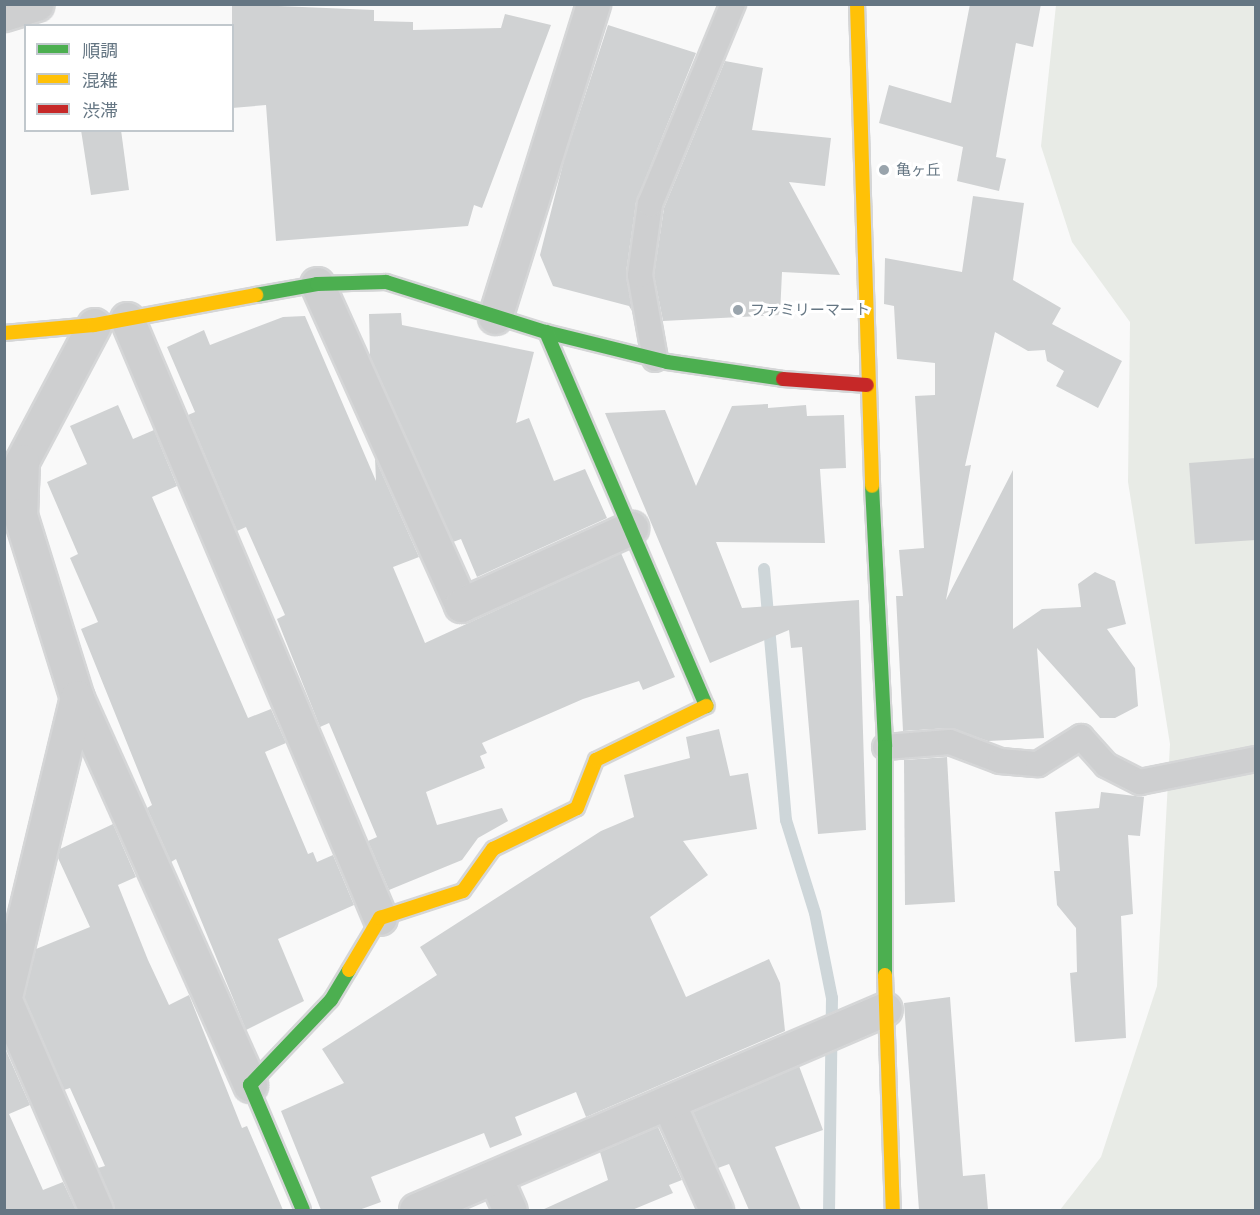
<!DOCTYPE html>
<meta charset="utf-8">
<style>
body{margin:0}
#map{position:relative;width:1260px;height:1215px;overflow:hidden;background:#f9f9f9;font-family:Arial,"Noto Sans JP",sans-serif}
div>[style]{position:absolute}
.green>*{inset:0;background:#e8ebe6}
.stream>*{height:12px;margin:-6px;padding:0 6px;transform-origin:6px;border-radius:6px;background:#ced6d9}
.building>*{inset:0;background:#d0d2d3}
.roads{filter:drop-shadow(2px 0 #d5d6d7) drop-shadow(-2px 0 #d5d6d7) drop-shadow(0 2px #d5d6d7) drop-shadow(0 -2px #d5d6d7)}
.lane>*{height:24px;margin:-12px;padding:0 12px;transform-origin:12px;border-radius:12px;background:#cecfd0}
.street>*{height:33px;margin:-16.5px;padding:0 16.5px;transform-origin:16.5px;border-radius:16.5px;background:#cecfd0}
.fast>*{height:14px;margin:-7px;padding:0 7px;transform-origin:7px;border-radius:7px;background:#4caf50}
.slow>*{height:14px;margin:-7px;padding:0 7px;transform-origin:7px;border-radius:7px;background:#ffc107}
.jam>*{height:14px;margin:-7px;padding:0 7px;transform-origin:7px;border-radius:7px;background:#c62828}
.dots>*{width:16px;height:16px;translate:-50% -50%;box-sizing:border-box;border:3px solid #fff;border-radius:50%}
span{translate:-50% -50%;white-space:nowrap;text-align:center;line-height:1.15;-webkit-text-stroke:6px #fff;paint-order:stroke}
.poi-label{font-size:15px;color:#657683}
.left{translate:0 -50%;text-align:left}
.frame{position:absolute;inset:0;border:6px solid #657683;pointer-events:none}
.legend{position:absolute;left:24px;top:24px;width:210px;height:108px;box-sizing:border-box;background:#fff;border:2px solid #c1c8cd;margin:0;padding:8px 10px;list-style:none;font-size:18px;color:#657683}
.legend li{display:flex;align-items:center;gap:12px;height:30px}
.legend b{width:30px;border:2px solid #c1c8cd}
</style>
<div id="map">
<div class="green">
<div style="clip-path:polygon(1056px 5px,1255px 5px,1255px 1210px,1060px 1210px,1101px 1157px,1157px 986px,1170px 744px,1128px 482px,1130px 322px,1072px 242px,1041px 146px)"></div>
</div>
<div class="stream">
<div style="left:764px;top:569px;width:252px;rotate:85deg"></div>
<div style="left:786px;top:820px;width:97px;rotate:72.7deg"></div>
<div style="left:815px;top:913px;width:87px;rotate:78.7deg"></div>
<div style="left:832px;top:998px;width:212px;rotate:90.8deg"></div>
</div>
<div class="building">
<div style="clip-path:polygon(232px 4px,374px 10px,374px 21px,413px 22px,413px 30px,501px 28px,505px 14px,551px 25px,482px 208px,474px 205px,468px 226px,276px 241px,266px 105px,232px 108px)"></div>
<div style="clip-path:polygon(970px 4px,1041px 4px,1033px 47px,1016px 43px,996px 157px,1006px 159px,999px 191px,957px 181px,963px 147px,879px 123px,889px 85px,951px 103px)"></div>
<div style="clip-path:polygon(608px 25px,696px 53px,636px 202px,626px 273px,632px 311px,629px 306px,553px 286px,540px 255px,564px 160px)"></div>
<div style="clip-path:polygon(725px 61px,763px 68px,752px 130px,831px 138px,825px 186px,789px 182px,840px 275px,782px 272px,780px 315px,663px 321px,654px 275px,664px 208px)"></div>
<div style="clip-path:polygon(81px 130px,121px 130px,129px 190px,91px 195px)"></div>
<div style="clip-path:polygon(973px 196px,1024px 203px,1013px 280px,1061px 308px,1052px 324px,1122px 361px,1098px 408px,1056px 386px,1064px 371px,1047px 361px,1045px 350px,1028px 351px,995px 332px,965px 466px,971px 465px,946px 600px,1013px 470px,1013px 629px,1042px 609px,1081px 607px,1078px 584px,1095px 572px,1115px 581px,1126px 624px,1107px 629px,1135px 668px,1138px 706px,1115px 718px,1100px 718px,1037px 648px,1044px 738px,988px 741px,949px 728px,903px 731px,896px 596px,903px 596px,899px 550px,924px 548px,915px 396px,935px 395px,935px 363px,897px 359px,894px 306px,884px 304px,885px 258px,962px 272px)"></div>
<div style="clip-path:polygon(401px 313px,402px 325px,534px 352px,516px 423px,529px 418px,554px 481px,585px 469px,607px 518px,477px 577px,461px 539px,453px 542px,370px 357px,369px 314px)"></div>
<div style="clip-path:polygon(305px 316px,376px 481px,375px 458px,419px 557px,393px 567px,425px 643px,621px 553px,675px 677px,643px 690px,639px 681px,583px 699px,482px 743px,487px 753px,480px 756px,485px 768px,426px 792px,437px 825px,502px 808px,508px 821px,478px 838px,462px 860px,389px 890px,368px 841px,377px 837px,329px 723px,320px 727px,277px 619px,285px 615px,246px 527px,237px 531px,188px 415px,195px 412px,167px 347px,204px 330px,210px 345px,283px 317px)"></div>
<div style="clip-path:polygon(768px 404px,768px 408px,806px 405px,807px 416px,844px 415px,846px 468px,820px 469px,825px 543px,716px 542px,742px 608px,859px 600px,866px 830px,818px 834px,802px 647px,791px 648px,789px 630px,710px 663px,605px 413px,665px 410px,696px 486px,732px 406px)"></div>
<div style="clip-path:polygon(118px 405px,133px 439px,154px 430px,177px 486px,152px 497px,248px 718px,271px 709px,286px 743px,265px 752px,308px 854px,313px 852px,317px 862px,333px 855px,354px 905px,278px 939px,304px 1001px,246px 1030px,176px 859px,171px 862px,147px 808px,152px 805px,81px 629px,98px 622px,70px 558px,78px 554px,47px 482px,87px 464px,70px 426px)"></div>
<div style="clip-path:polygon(1256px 458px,1256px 540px,1195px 544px,1189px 463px)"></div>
<div style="clip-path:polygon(719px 729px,730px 776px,748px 773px,757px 829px,683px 841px,708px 875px,650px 917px,686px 997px,769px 959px,780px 983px,785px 1031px,586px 1117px,576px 1092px,515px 1117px,522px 1135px,490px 1148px,484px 1133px,371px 1177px,381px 1202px,359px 1210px,321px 1210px,281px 1111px,344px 1083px,322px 1049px,437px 975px,420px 947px,601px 831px,634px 817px,624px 775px,690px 758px,686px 737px)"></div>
<div style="clip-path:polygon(947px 757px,955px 902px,905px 905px,904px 760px)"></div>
<div style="clip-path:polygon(1101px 792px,1144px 797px,1140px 836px,1128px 835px,1133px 914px,1121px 916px,1126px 1038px,1075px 1042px,1070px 973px,1077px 972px,1076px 928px,1057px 905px,1054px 871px,1060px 871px,1055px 812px,1099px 808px)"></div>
<div style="clip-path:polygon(113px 824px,136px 877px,118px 885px,148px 960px,169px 1005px,189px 995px,242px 1128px,247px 1126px,283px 1210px,114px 1210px,98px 1168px,105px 1166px,70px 1088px,64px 1090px,24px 997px,36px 949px,90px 927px,58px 858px,60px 849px)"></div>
<div style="clip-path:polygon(950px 997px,963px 1176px,985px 1174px,988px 1210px,919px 1210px,904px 1003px)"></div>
<div style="clip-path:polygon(4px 1046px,30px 1105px,9px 1114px,43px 1190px,63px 1182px,76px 1210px,4px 1210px)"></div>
<div style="clip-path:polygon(799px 1066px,823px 1130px,775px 1147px,801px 1210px,749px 1210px,729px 1164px,718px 1168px,693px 1112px)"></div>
<div style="clip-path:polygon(658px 1127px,682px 1180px,669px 1185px,673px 1193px,632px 1210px,542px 1210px,608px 1180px,600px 1152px)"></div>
</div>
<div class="roads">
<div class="lane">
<div style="left:655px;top:359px;width:85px;rotate:-100.1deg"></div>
<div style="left:640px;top:275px;width:72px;rotate:-82deg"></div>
<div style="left:650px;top:204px;width:217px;rotate:-67.5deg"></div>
<div style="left:885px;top:747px;width:65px;rotate:-4.4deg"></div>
<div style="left:950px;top:742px;width:53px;rotate:20.8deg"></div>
<div style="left:1000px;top:761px;width:38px;rotate:5deg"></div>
<div style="left:1038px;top:764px;width:51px;rotate:-32.1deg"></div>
<div style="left:1081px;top:737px;width:38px;rotate:48deg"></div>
<div style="left:1106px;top:765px;width:38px;rotate:27deg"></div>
<div style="left:1140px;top:782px;width:118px;rotate:-11.2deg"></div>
</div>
<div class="street">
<div style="left:4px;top:14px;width:34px;rotate:-17deg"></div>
<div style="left:317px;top:284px;width:352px;rotate:65.8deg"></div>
<div style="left:461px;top:605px;width:187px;rotate:-24.4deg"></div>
<div style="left:495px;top:317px;width:328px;rotate:-72.6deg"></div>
<div style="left:127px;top:319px;width:650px;rotate:67.1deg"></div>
<div style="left:94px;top:325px;width:154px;rotate:117.9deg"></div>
<div style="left:22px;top:461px;width:54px;rotate:92.1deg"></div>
<div style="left:20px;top:515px;width:192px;rotate:72.7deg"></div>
<div style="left:77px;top:698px;width:424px;rotate:65.9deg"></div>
<div style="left:5px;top:1000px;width:229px;rotate:66.6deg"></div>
<div style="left:4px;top:1001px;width:312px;rotate:-76.5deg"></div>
<div style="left:668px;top:1102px;width:118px;rotate:66deg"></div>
<div style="left:495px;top:1177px;width:36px;rotate:66deg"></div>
<div style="left:416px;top:1210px;width:510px;rotate:-23.2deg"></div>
</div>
<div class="fast">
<div style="left:256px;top:295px;width:62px;rotate:-10.2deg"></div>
<div style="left:317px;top:284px;width:69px;rotate:-1.7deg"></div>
<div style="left:386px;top:282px;width:168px;rotate:17.4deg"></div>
<div style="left:546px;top:332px;width:125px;rotate:13.9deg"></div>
<div style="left:667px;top:362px;width:117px;rotate:8.3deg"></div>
<div style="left:546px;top:332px;width:407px;rotate:66.8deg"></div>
<div style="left:872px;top:486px;width:261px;rotate:87.1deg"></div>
<div style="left:885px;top:747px;width:228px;rotate:90deg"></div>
<div style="left:303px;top:1210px;width:136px;rotate:-113deg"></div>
<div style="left:250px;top:1085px;width:117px;rotate:-46.4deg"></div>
<div style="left:331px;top:1000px;width:35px;rotate:-59deg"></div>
</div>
<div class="slow">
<div style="left:857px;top:4px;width:482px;rotate:88.2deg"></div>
<div style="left:4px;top:333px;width:90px;rotate:-5.1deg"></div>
<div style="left:94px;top:325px;width:165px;rotate:-10.5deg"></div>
<div style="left:349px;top:970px;width:61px;rotate:-59.2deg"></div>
<div style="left:380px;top:918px;width:87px;rotate:-18deg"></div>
<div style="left:463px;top:891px;width:52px;rotate:-54.5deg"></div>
<div style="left:493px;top:849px;width:93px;rotate:-26deg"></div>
<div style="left:577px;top:808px;width:52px;rotate:-68.4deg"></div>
<div style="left:596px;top:760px;width:123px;rotate:-26.1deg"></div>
<div style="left:885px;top:975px;width:235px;rotate:88.1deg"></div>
</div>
<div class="jam">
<div style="left:783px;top:379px;width:84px;rotate:4.1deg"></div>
</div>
</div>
<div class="dots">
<div style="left:884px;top:170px;background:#99a4ac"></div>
<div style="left:738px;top:310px;background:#99a4ac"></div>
</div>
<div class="poi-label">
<span class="left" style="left:896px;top:170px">亀ヶ丘</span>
<span class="left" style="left:750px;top:310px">ファミリーマート</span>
</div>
<div class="frame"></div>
<ul class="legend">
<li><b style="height:8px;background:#4caf50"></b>順調</li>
<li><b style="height:8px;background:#ffc107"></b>混雑</li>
<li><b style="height:8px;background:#c62828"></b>渋滞</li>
</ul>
</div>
